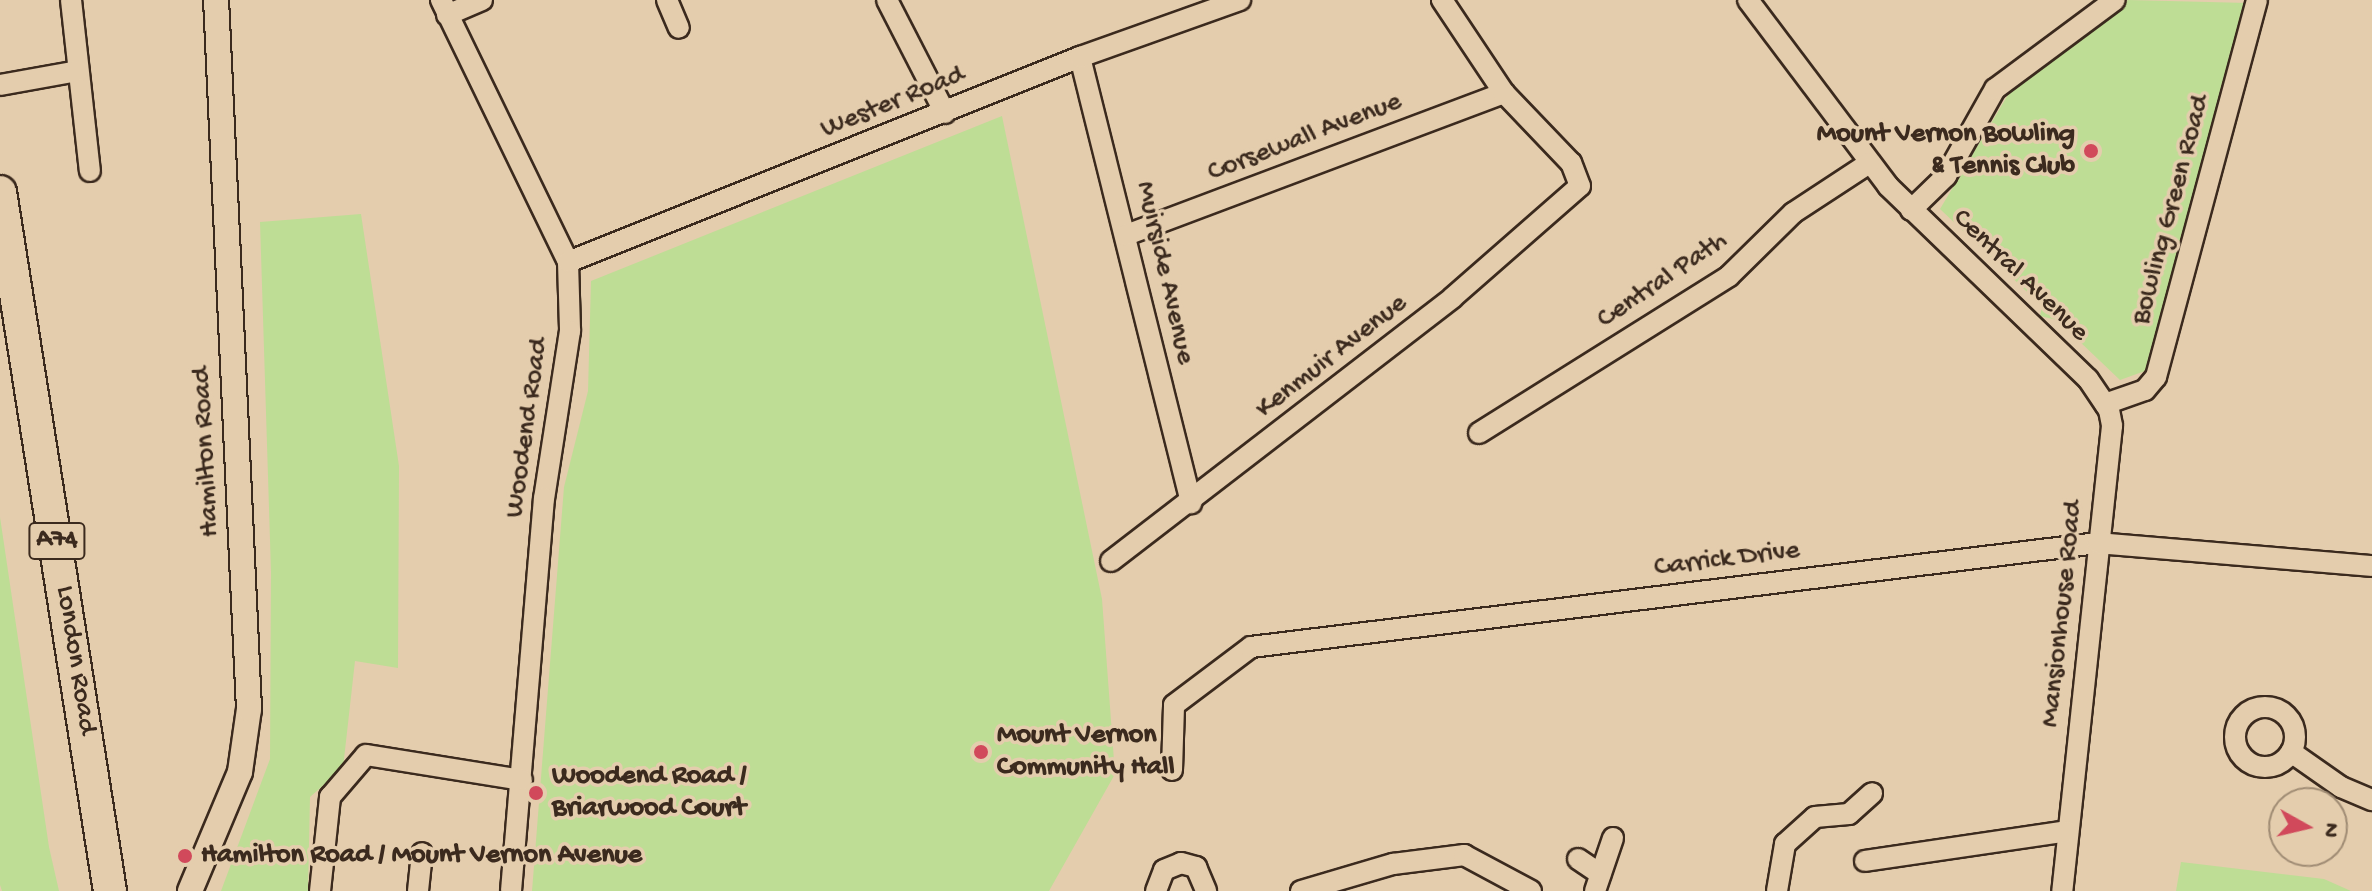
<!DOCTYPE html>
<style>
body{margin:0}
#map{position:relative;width:2372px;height:891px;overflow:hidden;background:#e4cdad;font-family:"Gochi Hand",sans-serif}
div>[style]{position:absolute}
.green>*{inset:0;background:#bedd95}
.roads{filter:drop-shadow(2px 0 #3b2a1e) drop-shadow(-2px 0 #3b2a1e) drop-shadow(0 2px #3b2a1e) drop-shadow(0 -2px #3b2a1e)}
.minor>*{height:20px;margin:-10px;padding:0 10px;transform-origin:10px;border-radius:10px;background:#e4cdad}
.minor>.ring{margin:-10px;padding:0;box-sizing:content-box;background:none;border:20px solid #e4cdad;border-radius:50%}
.tertiary>*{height:24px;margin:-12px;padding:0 12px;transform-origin:12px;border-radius:12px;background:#e4cdad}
.primary>*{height:32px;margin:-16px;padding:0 16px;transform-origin:16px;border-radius:16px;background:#e4cdad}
.dots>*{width:22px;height:22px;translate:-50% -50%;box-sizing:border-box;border:4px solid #e4cdad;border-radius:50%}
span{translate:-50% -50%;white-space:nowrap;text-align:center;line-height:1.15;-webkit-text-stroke:7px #e4cdad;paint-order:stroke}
.shield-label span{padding:2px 6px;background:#e4cdad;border:2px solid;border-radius:6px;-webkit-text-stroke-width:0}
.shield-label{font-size:26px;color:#3b2a1e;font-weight:700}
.street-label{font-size:28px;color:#3b2a1e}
.poi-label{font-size:28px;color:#3b2a1e;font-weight:700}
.right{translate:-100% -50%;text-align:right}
.left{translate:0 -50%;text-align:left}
.north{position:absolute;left:2268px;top:787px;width:80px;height:80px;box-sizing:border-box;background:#e4cdad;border:2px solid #a08c74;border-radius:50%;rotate:98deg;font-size:22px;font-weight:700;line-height:32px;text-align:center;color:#3b2a1e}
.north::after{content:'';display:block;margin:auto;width:28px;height:36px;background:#d1495b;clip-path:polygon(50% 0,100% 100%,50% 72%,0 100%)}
</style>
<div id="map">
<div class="green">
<div style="clip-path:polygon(2128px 0,2248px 3px,2145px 371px,2120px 380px,2057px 320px,2040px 316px,2042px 306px,1940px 209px,2009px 93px)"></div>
<div style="clip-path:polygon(1002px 116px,1102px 599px,1115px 774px,1049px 891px,532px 891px,564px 487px,588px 391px,591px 281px)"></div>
<div style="clip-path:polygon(361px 214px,399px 466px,398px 668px,355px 661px,343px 768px,310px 797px,308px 891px,221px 891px,270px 759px,271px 572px,260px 222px)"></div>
<div style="clip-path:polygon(0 517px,49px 847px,59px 891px,2px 891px,0 885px)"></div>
<div style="clip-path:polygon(2181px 862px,2324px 879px,2351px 891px,2176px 891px)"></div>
</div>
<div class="roads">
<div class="minor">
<div style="left:71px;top:0;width:172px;rotate:83.7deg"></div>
<div style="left:441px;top:0;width:291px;rotate:64.1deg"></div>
<div style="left:568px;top:262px;width:69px;rotate:88.3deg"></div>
<div style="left:570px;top:331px;width:169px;rotate:98.8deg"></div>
<div style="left:544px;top:498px;width:394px;rotate:94.8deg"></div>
<div style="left:667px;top:0;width:30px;rotate:67deg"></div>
<div style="left:887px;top:0;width:127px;rotate:62.8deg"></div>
<div style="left:1748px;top:0;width:233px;rotate:53deg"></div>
<div style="left:1888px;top:186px;width:278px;rotate:44deg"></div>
<div style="left:2088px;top:379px;width:37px;rotate:56deg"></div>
<div style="left:2109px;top:410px;width:16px;rotate:79deg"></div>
<div style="left:2112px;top:426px;width:468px;rotate:96.1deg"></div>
<div style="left:447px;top:15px;width:38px;rotate:-23deg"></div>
<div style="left:1080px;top:57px;width:460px;rotate:76deg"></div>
<div style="left:0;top:85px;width:79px;rotate:-10.2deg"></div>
<div style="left:1911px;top:210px;width:49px;rotate:-44.2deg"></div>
<div style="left:1946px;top:176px;width:100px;rotate:-60.6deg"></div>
<div style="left:1995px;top:89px;width:149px;rotate:-36.6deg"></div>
<div style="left:1126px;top:235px;width:404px;rotate:-20.6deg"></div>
<div style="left:568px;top:262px;width:552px;rotate:-21.82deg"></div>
<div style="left:1080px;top:57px;width:170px;rotate:-19.6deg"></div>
<div style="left:2105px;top:404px;width:42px;rotate:-19.3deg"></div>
<div style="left:2145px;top:390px;width:17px;rotate:-50deg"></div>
<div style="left:2156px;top:377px;width:390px;rotate:-75deg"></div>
<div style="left:1479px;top:433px;width:295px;rotate:-32.1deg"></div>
<div style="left:1729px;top:276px;width:90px;rotate:-44.5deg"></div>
<div style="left:1793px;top:213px;width:91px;rotate:-33.3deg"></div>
<div style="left:1111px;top:561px;width:431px;rotate:-37.6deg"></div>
<div style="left:1452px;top:298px;width:170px;rotate:-41.2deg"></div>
<div style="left:1580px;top:186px;width:25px;rotate:-111deg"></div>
<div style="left:1571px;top:163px;width:97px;rotate:-133.7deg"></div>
<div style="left:1504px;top:93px;width:112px;rotate:-123.7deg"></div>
<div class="ring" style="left:2235px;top:707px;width:40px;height:40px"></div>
<div style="left:2291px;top:752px;width:61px;rotate:35deg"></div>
<div style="left:2341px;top:787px;width:34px;rotate:23deg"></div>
<div style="left:1172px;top:770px;width:65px;rotate:-88.2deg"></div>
<div style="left:1174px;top:705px;width:96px;rotate:-37deg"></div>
<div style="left:1251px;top:647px;width:853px;rotate:-7deg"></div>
<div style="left:2098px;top:543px;width:275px;rotate:4.8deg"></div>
<div style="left:1578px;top:859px;width:27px;rotate:34deg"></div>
<div style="left:1865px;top:861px;width:204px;rotate:-8.4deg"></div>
<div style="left:320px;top:891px;width:95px;rotate:-83.9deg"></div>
<div style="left:330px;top:797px;width:55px;rotate:-49.4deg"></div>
<div style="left:366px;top:755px;width:158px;rotate:9.1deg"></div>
<div style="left:418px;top:891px;width:38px;rotate:-84deg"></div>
<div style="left:1156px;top:891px;width:22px;rotate:-69deg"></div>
<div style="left:1164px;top:870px;width:18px;rotate:-22deg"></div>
<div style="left:1181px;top:863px;width:16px;rotate:15deg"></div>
<div style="left:1196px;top:867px;width:26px;rotate:67deg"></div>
<div style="left:1301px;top:891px;width:96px;rotate:-16.4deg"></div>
<div style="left:1393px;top:864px;width:72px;rotate:-7.2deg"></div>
<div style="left:1464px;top:855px;width:76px;rotate:28.2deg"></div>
<div style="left:1595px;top:891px;width:56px;rotate:-71.2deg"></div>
<div style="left:1777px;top:891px;width:48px;rotate:-80.3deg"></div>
<div style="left:1785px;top:844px;width:40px;rotate:-42deg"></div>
<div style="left:1815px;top:817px;width:34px;rotate:-5deg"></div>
<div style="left:1849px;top:814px;width:31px;rotate:-42deg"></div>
</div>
<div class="tertiary">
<div style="left:190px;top:891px;width:129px;rotate:-67.2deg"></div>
<div style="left:240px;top:772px;width:64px;rotate:-81.9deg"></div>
<div style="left:249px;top:709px;width:710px;rotate:-92.66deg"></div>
</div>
<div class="primary">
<div style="left:0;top:192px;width:708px;rotate:81.06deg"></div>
</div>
</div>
<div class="dots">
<div style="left:2091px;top:151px;background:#d1495b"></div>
<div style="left:981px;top:752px;background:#d1495b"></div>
<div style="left:536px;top:793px;background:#d1495b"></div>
<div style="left:185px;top:856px;background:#d1495b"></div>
</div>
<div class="shield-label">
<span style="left:57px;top:541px">A74</span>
</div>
<div class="street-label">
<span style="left:893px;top:103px;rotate:-22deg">Wester Road</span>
<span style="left:1305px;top:138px;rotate:-21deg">Corsewall Avenue</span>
<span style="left:2172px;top:210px;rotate:-75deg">Bowling Green Road</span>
<span style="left:1164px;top:273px;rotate:77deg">Muirside Avenue</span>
<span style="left:2020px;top:276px;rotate:44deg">Central Avenue</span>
<span style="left:1663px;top:281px;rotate:-34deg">Central Path</span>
<span style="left:1332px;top:357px;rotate:-38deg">Kenmuir Avenue</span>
<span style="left:528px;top:428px;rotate:-82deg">Woodend Road</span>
<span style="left:207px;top:452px;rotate:-93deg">Hamilton Road</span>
<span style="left:1727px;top:560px;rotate:-7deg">Carrick Drive</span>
<span style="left:2063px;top:614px;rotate:-84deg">Mansionhouse Road</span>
<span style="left:75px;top:660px;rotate:81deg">London Road</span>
</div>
<div class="poi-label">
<span class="right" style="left:2075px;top:151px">Mount Vernon Bowling<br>&amp; Tennis Club</span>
<span class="left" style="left:997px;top:752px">Mount Vernon<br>Community Hall</span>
<span class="left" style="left:552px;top:793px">Woodend Road /<br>Briarwood Court</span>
<span class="left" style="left:201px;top:856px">Hamilton Road / Mount Vernon Avenue</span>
</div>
<div class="north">N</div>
</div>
